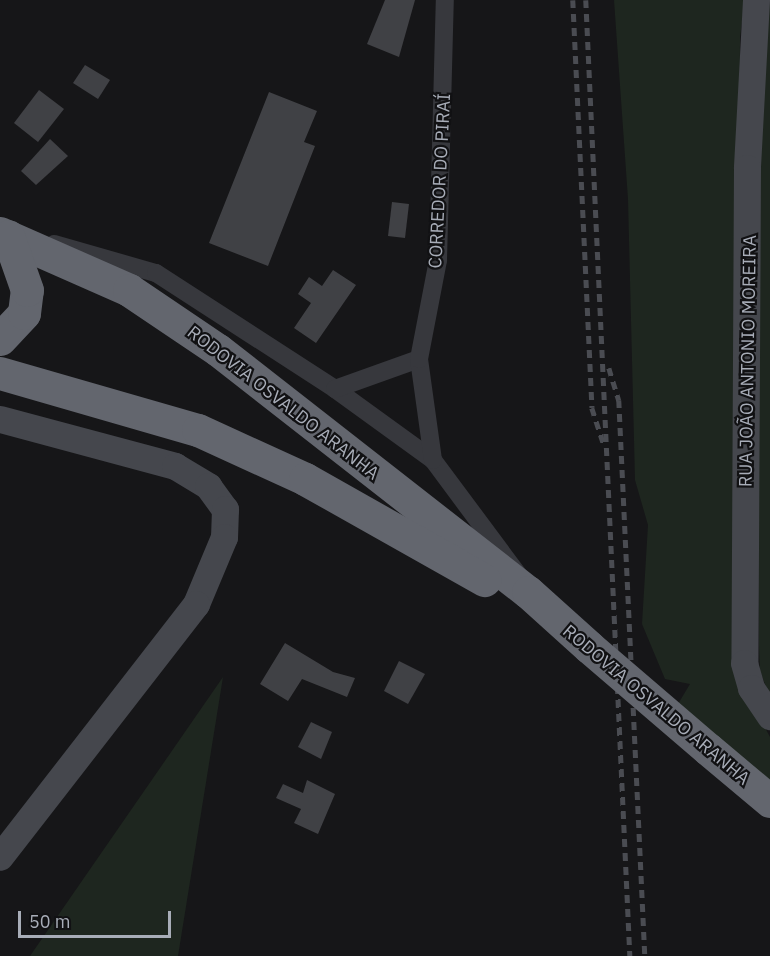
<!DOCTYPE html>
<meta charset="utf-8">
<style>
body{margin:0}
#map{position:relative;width:770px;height:956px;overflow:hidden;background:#161618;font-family:"IBM Plex Sans",sans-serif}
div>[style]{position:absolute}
.green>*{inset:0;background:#1e261f}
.building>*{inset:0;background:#404145}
.street>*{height:18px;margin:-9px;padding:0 9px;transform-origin:9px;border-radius:9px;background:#37383d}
.secondary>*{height:27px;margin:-13.5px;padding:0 13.5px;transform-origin:13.5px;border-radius:13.5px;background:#45474d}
.highway>*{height:33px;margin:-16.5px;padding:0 16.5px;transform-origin:16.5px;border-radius:16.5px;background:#63666e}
.rail>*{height:4.5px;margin-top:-2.25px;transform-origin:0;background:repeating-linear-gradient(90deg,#4a4c52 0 8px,transparent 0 14px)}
.highway-bridge>*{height:33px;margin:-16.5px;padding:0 16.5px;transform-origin:16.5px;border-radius:16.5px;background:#63666e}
span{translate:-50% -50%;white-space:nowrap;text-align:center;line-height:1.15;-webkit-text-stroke:4.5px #111113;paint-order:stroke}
.street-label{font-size:18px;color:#a8adb8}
.scale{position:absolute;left:18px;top:911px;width:153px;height:27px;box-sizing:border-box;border:3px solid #a8adb8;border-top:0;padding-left:8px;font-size:18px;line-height:21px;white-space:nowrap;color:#a8adb8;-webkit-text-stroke:4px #111113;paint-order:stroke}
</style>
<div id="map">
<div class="green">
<div style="clip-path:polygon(614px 0,745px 0,740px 37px,738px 677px,770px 737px,770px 788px,675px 709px,690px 684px,665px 679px,642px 624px,648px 525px,635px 480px,628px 199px)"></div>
<div style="clip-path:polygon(762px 0,770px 0,770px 697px,760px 671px,759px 646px,756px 111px)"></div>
<div style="clip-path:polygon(223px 677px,178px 956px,30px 956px)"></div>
</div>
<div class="building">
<div style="clip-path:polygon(385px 0,415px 0,399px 57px,367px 44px)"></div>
<div style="clip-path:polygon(85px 65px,110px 80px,98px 99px,73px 83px)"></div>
<div style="clip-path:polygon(39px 90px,64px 109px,38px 142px,14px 123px)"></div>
<div style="clip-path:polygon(269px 92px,317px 111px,304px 142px,315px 146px,268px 266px,209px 243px)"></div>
<div style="clip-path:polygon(50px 139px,68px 156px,36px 185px,21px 171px)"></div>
<div style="clip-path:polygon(392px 202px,409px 204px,405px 238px,388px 236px)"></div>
<div style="clip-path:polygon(333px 270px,356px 285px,316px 343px,294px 328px,311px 303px,298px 294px,309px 277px,322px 286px)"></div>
<div style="clip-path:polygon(285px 643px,333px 672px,355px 678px,347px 697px,302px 679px,288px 701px,260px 684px)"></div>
<div style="clip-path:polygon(399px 661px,425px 674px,408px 704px,384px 691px)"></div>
<div style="clip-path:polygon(311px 722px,332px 732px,321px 759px,298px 747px)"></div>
<div style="clip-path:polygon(307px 780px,335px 794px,318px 834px,294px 823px,301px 809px,276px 798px,283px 784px,303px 793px)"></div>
</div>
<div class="street">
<div style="left:54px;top:244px;width:106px;rotate:15.9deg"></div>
<div style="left:156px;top:273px;width:213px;rotate:32.9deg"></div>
<div style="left:335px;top:389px;width:121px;rotate:35.9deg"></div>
<div style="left:433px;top:460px;width:146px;rotate:53.4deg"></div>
<div style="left:335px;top:389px;width:89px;rotate:-19.7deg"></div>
<div style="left:433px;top:460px;width:102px;rotate:-97.9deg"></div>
<div style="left:419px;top:359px;width:101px;rotate:-79.1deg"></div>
<div style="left:438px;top:260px;width:260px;rotate:-88.5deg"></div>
</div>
<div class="secondary">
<div style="left:756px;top:0;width:168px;rotate:93.1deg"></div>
<div style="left:747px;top:168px;width:495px;rotate:90.3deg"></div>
<div style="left:744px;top:663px;width:26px;rotate:74deg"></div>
<div style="left:751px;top:688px;width:34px;rotate:56deg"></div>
<div style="left:0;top:419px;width:181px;rotate:15deg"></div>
<div style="left:175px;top:466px;width:39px;rotate:31deg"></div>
<div style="left:208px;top:486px;width:29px;rotate:54deg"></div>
<div style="left:225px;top:509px;width:28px;rotate:92deg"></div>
<div style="left:224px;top:537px;width:73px;rotate:112.7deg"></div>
<div style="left:196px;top:604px;width:320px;rotate:127.8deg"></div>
</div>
<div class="highway">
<div style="left:0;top:233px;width:141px;rotate:23.8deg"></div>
<div style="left:129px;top:290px;width:107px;rotate:34deg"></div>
<div style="left:218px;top:350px;width:393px;rotate:38deg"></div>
<div style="left:528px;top:592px;width:82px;rotate:42deg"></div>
<div style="left:0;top:339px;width:35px;rotate:-47deg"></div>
<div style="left:24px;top:313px;width:23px;rotate:-83deg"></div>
<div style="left:27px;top:290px;width:57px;rotate:-109.4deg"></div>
<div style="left:0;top:373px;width:206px;rotate:16.1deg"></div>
<div style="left:198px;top:430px;width:118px;rotate:24.6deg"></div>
<div style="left:305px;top:479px;width:206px;rotate:29.4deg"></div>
<div style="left:708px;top:749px;width:81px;rotate:40deg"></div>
</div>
<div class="rail">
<div style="left:573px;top:0;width:408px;rotate:87.3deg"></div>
<div style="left:592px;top:408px;width:39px;rotate:72deg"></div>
<div style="left:586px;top:0;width:957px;rotate:87.36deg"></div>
<div style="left:609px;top:368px;width:34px;rotate:73deg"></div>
<div style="left:619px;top:400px;width:557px;rotate:87.32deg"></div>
</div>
<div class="highway-bridge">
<div style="left:589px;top:647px;width:157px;rotate:40.6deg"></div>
</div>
<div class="street-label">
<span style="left:440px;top:181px;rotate:-87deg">CORREDOR DO PIRAÍ</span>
<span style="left:748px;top:361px;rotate:-89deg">RUA JOÃO ANTONIO MOREIRA</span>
<span style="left:283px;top:403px;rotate:38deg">RODOVIA OSVALDO ARANHA</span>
<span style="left:656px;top:705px;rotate:40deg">RODOVIA OSVALDO ARANHA</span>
</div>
<div class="scale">50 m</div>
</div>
